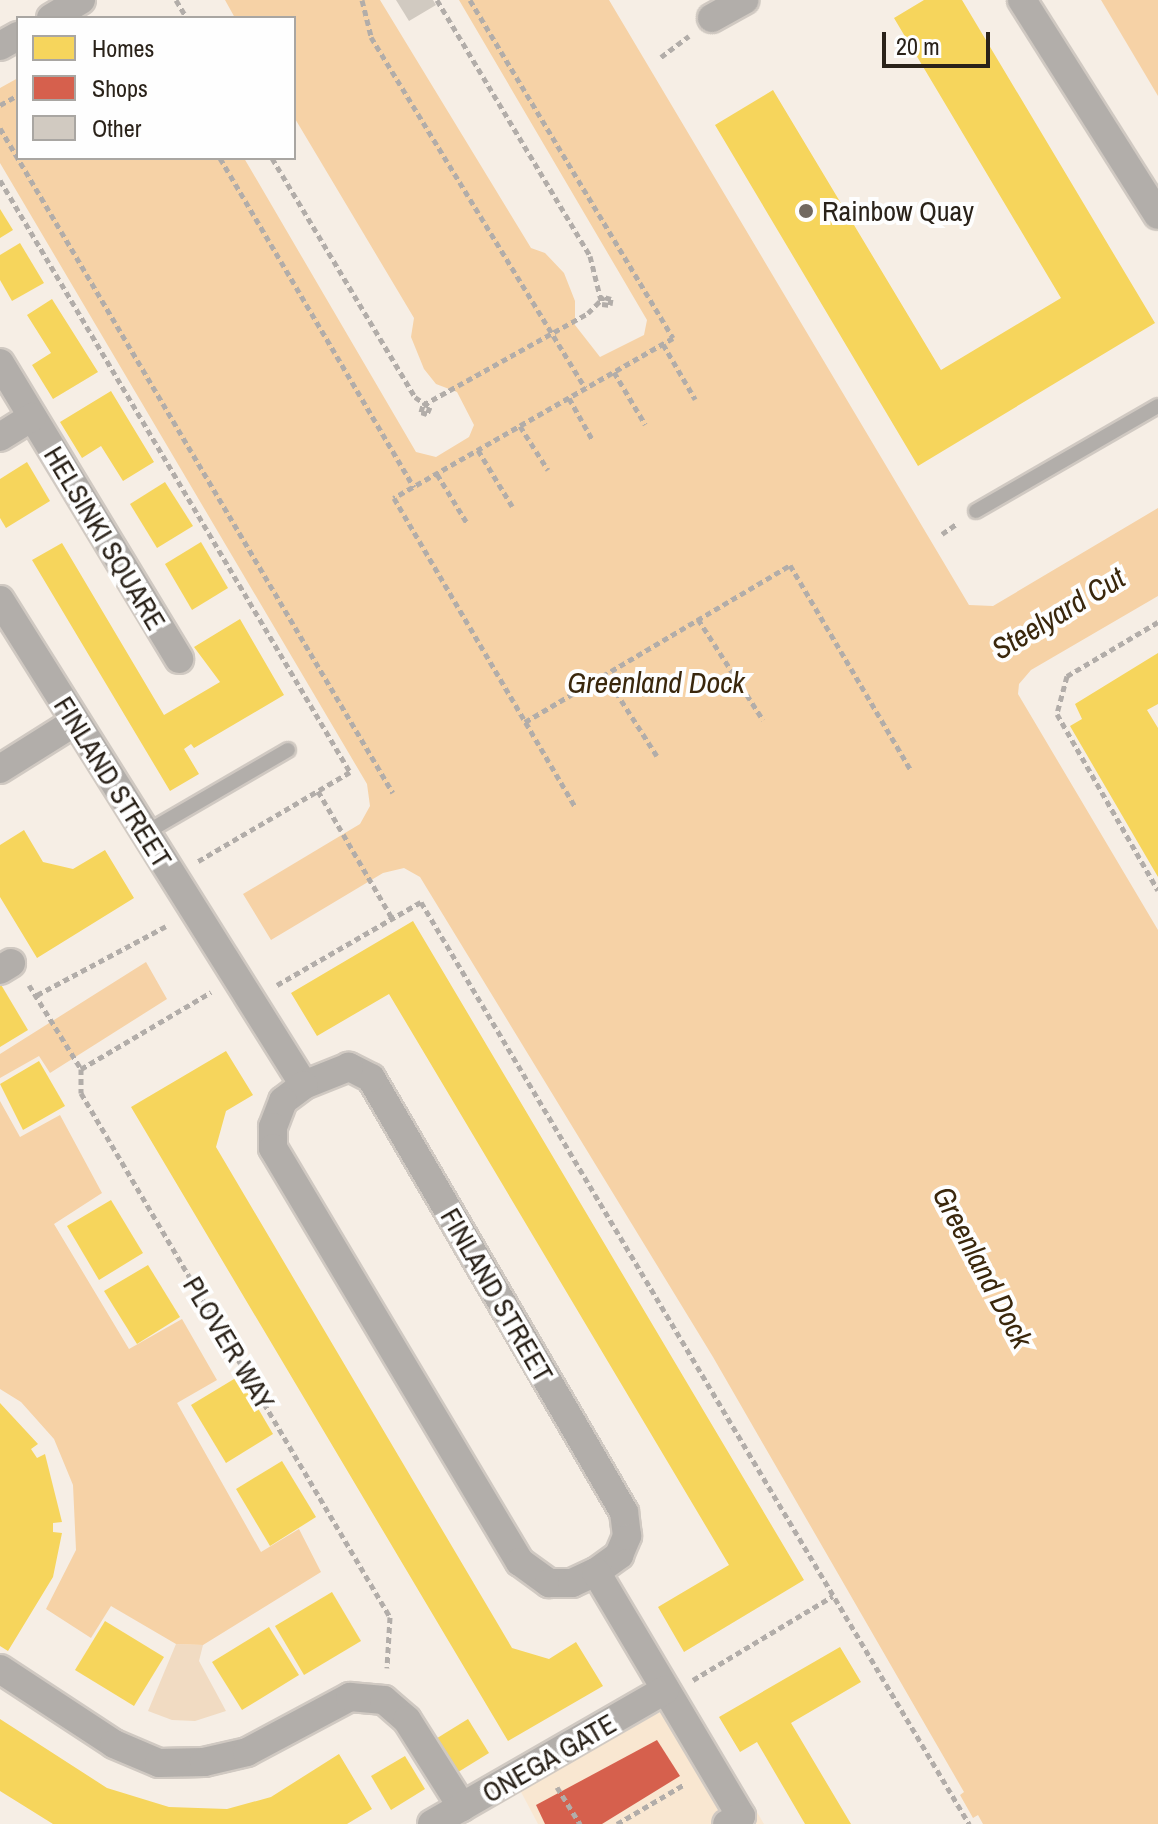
<!DOCTYPE html>
<style>
body{margin:0}
#map{position:relative;width:1158px;height:1824px;overflow:hidden;background:#f6eee5;font-family:"Archivo Narrow",sans-serif}
div>[style]{position:absolute}
.built>*{inset:0;background:#f9e7d1}
.green>*{inset:0;background:#f1dbc2}
.water>*{inset:0;background:#f6d2a6}
.homes>*{inset:0;background:#f6d55c}
.shops>*{inset:0;background:#d6604d}
.building>*{inset:0;background:#d1cac1}
.path>*{height:5px;margin-top:-2.5px;transform-origin:0;background:repeating-linear-gradient(90deg,#b2ada9 0 6px,transparent 0 10px)}
.roads{filter:drop-shadow(2px 0 #d0c9c2) drop-shadow(-2px 0 #d0c9c2) drop-shadow(0 2px #d0c9c2) drop-shadow(0 -2px #d0c9c2)}
.lane>*{height:14px;margin:-7px;padding:0 7px;transform-origin:7px;border-radius:7px;background:#b2aeaa}
.street>*{height:28px;margin:-14px;padding:0 14px;transform-origin:14px;border-radius:14px;background:#b2aeaa}
.path-bridge>*{height:5px;margin-top:-2.5px;transform-origin:0;background:repeating-linear-gradient(90deg,#b2ada9 0 6px,transparent 0 10px)}
.dots>*{width:22px;height:22px;translate:-50% -50%;box-sizing:border-box;border:4px solid #fefefe;border-radius:50%}
span{translate:-50% -50%;white-space:nowrap;text-align:center;line-height:1.15;-webkit-text-stroke:8px #fefefe;paint-order:stroke}
.poi-label{font-size:28px;color:#2a2219}
.left{translate:0 -50%;text-align:left}
.street-label{font-size:28px;color:#2a2219}
.water-label{font-size:30px;color:#3a270c;font-style:italic}
.legend{position:absolute;left:16px;top:16px;width:280px;height:144px;box-sizing:border-box;background:#fefefe;border:2px solid #a9a6a2;margin:0;padding:10px 14px;list-style:none;font-size:24px;color:#2a2219}
.legend li{display:flex;align-items:center;gap:16px;height:40px}
.legend b{width:40px;border:2px solid #a9a6a2}
.scale{position:absolute;left:882px;top:32px;width:108px;height:36px;box-sizing:border-box;border:4px solid #2a2219;border-top:0;padding-left:10px;font-size:24px;line-height:28px;white-space:nowrap;color:#2a2219;-webkit-text-stroke:6px #fefefe;paint-order:stroke}
</style>
<div id="map">
<div class="built">
<div style="clip-path:polygon(671px 1706px,700px 1716px,764px 1824px,538px 1824px,520px 1790px)"></div>
</div>
<div class="green">
<div style="clip-path:polygon(176px 1644px,203px 1645px,199px 1661px,226px 1711px,195px 1721px,172px 1720px,148px 1711px)"></div>
</div>
<div class="water">
<div style="clip-path:polygon(225px 0,380px 0,531px 248px,545px 253px,564px 273px,575px 301px,575px 325px,600px 357px,644px 335px,647px 320px,459px 0,609px 0,969px 605px,993px 606px,1158px 508px,1158px 596px,1031px 670px,1019px 684px,1018px 694px,1158px 930px,1158px 1824px,983px 1824px,978px 1815px,973px 1818px,960px 1795px,964px 1792px,713px 1357px,420px 877px,404px 868px,383px 873px,271px 940px,243px 894px,360px 824px,370px 806px,367px 784px,0 163px,0 88px,18px 78px,18px 158px,244px 158px,416px 452px,436px 457px,469px 437px,474px 425px,457px 392px,436px 384px,424px 369px,411px 337px,414px 318px,294px 117px,294px 18px,235px 18px)"></div>
<div style="clip-path:polygon(1101px 0,1158px 0,1158px 96px)"></div>
<div style="clip-path:polygon(146px 962px,167px 999px,50px 1073px,39px 1056px,0 1078px,0 1054px)"></div>
<div style="clip-path:polygon(0 1101px,20px 1137px,60px 1115px,102px 1193px,54px 1224px,129px 1349px,182px 1319px,217px 1380px,177px 1403px,261px 1552px,299px 1529px,321px 1572px,203px 1645px,176px 1644px,111px 1606px,91px 1638px,46px 1609px,76px 1550px,73px 1485px,54px 1439px,21px 1402px,0 1389px)"></div>
</div>
<div class="homes">
<div style="clip-path:polygon(924px 0,962px 0,1155px 323px,918px 466px,715px 125px,773px 90px,941px 370px,1061px 298px,894px 18px)"></div>
<div style="clip-path:polygon(0 209px,13px 230px,0 238px)"></div>
<div style="clip-path:polygon(20px 243px,44px 283px,12px 301px,0 280px,0 255px)"></div>
<div style="clip-path:polygon(52px 299px,98px 372px,53px 399px,32px 365px,51px 353px,27px 315px)"></div>
<div style="clip-path:polygon(111px 391px,154px 462px,123px 481px,101px 446px,82px 458px,60px 422px)"></div>
<div style="clip-path:polygon(27px 462px,50px 501px,6px 528px,0 518px,0 479px)"></div>
<div style="clip-path:polygon(165px 482px,193px 526px,157px 548px,130px 504px)"></div>
<div style="clip-path:polygon(201px 542px,228px 588px,192px 610px,165px 564px)"></div>
<div style="clip-path:polygon(62px 543px,164px 715px,220px 682px,194px 647px,240px 619px,284px 695px,194px 748px,191px 744px,184px 749px,199px 774px,170px 791px,32px 560px)"></div>
<div style="clip-path:polygon(1158px 653px,1158px 704px,1147px 710px,1158px 728px,1158px 877px,1070px 726px,1082px 719px,1075px 704px)"></div>
<div style="clip-path:polygon(24px 830px,43px 862px,73px 869px,105px 850px,134px 898px,37px 958px,0 897px,0 845px)"></div>
<div style="clip-path:polygon(413px 921px,804px 1580px,684px 1652px,658px 1607px,729px 1565px,426px 1056px,389px 994px,317px 1036px,291px 993px)"></div>
<div style="clip-path:polygon(0 983px,28px 1030px,0 1047px)"></div>
<div style="clip-path:polygon(226px 1051px,253px 1095px,226px 1111px,216px 1147px,512px 1648px,549px 1659px,576px 1642px,603px 1686px,508px 1741px,131px 1107px)"></div>
<div style="clip-path:polygon(39px 1061px,65px 1106px,23px 1130px,0 1084px)"></div>
<div style="clip-path:polygon(111px 1200px,143px 1253px,99px 1280px,67px 1226px)"></div>
<div style="clip-path:polygon(148px 1265px,180px 1317px,137px 1344px,104px 1291px)"></div>
<div style="clip-path:polygon(239px 1376px,273px 1434px,226px 1463px,191px 1405px)"></div>
<div style="clip-path:polygon(0 1403px,38px 1444px,31px 1449px,37px 1458px,45px 1454px,62px 1522px,53px 1523px,53px 1532px,62px 1533px,53px 1577px,8px 1651px,0 1646px)"></div>
<div style="clip-path:polygon(282px 1461px,316px 1517px,270px 1546px,236px 1489px)"></div>
<div style="clip-path:polygon(332px 1592px,361px 1641px,304px 1675px,275px 1626px)"></div>
<div style="clip-path:polygon(105px 1621px,164px 1657px,134px 1706px,75px 1670px)"></div>
<div style="clip-path:polygon(269px 1627px,299px 1675px,242px 1710px,212px 1662px)"></div>
<div style="clip-path:polygon(840px 1647px,861px 1682px,791px 1723px,851px 1824px,805px 1824px,757px 1742px,740px 1752px,719px 1717px)"></div>
<div style="clip-path:polygon(0 1719px,107px 1788px,169px 1807px,227px 1809px,271px 1797px,339px 1754px,372px 1809px,347px 1824px,53px 1824px,0 1791px)"></div>
<div style="clip-path:polygon(468px 1719px,489px 1753px,455px 1774px,434px 1740px)"></div>
<div style="clip-path:polygon(405px 1756px,425px 1789px,391px 1810px,371px 1776px)"></div>
</div>
<div class="shops">
<div style="clip-path:polygon(657px 1740px,680px 1776px,602px 1824px,545px 1824px,536px 1805px)"></div>
</div>
<div class="building">
<div style="clip-path:polygon(396px 0,433px 0,436px 5px,409px 21px)"></div>
</div>
<div class="path">
<div style="left:176px;top:0;width:21px;rotate:59deg"></div>
<div style="left:362px;top:0;width:38px;rotate:76deg"></div>
<div style="left:371px;top:37px;width:411px;rotate:58.6deg"></div>
<div style="left:437px;top:0;width:298px;rotate:59.1deg"></div>
<div style="left:590px;top:256px;width:49px;rotate:76deg"></div>
<div style="left:602px;top:304px;width:8px;rotate:7deg"></div>
<div style="left:610px;top:305px;width:6px;rotate:-81deg"></div>
<div style="left:611px;top:299px;width:7px;rotate:-164deg"></div>
<div style="left:470px;top:0;width:394px;rotate:59deg"></div>
<div style="left:673px;top:338px;width:322px;rotate:150.2deg"></div>
<div style="left:394px;top:498px;width:358px;rotate:59.6deg"></div>
<div style="left:661px;top:57px;width:35px;rotate:-37deg"></div>
<div style="left:0;top:105px;width:21px;rotate:-29deg"></div>
<div style="left:0;top:128px;width:772px;rotate:59.42deg"></div>
<div style="left:220px;top:158px;width:382px;rotate:59.5deg"></div>
<div style="left:272px;top:158px;width:279px;rotate:59.1deg"></div>
<div style="left:415px;top:397px;width:18px;rotate:34deg"></div>
<div style="left:430px;top:407px;width:8px;rotate:113deg"></div>
<div style="left:427px;top:414px;width:6px;rotate:-162deg"></div>
<div style="left:421px;top:412px;width:7px;rotate:-74deg"></div>
<div style="left:0;top:180px;width:688px;rotate:59.41deg"></div>
<div style="left:350px;top:772px;width:176px;rotate:149.6deg"></div>
<div style="left:663px;top:344px;width:64px;rotate:59.8deg"></div>
<div style="left:614px;top:372px;width:61px;rotate:59.2deg"></div>
<div style="left:569px;top:398px;width:47px;rotate:60.7deg"></div>
<div style="left:520px;top:426px;width:52px;rotate:57.5deg"></div>
<div style="left:478px;top:450px;width:66px;rotate:58.7deg"></div>
<div style="left:437px;top:474px;width:57px;rotate:58.5deg"></div>
<div style="left:942px;top:534px;width:19px;rotate:-35deg"></div>
<div style="left:698px;top:619px;width:120px;rotate:57.2deg"></div>
<div style="left:1158px;top:622px;width:106px;rotate:149.3deg"></div>
<div style="left:1067px;top:676px;width:39px;rotate:105deg"></div>
<div style="left:1057px;top:714px;width:203px;rotate:60.2deg"></div>
<div style="left:605px;top:675px;width:96px;rotate:57.3deg"></div>
<div style="left:525px;top:722px;width:308px;rotate:-30.6deg"></div>
<div style="left:790px;top:565px;width:237px;rotate:59.5deg"></div>
<div style="left:318px;top:791px;width:147px;rotate:59.8deg"></div>
<div style="left:29px;top:985px;width:99px;rotate:58.2deg"></div>
<div style="left:81px;top:1069px;width:24px;rotate:90deg"></div>
<div style="left:81px;top:1093px;width:608px;rotate:59.47deg"></div>
<div style="left:390px;top:1617px;width:51px;rotate:93.4deg"></div>
<div style="left:277px;top:985px;width:166px;rotate:-30deg"></div>
<div style="left:421px;top:902px;width:1073px;rotate:59.27deg"></div>
<div style="left:37px;top:995px;width:146px;rotate:-28.1deg"></div>
<div style="left:81px;top:1069px;width:151px;rotate:-30.6deg"></div>
<div style="left:693px;top:1680px;width:163px;rotate:-31deg"></div>
<div style="left:557px;top:1787px;width:44px;rotate:58.1deg"></div>
<div style="left:617px;top:1824px;width:79px;rotate:-30.5deg"></div>
</div>
<div class="roads">
<div class="lane">
<div style="left:976px;top:511px;width:210px;rotate:-30deg"></div>
<div style="left:147px;top:832px;width:163px;rotate:-30.2deg"></div>
</div>
<div class="street">
<div style="left:1022px;top:0;width:254px;rotate:57.7deg"></div>
<div style="left:51px;top:18px;width:35px;rotate:-31deg"></div>
<div style="left:712px;top:18px;width:37px;rotate:-29deg"></div>
<div style="left:0;top:46px;width:21px;rotate:-29deg"></div>
<div style="left:0;top:363px;width:346px;rotate:58.8deg"></div>
<div style="left:0;top:437px;width:38px;rotate:-32deg"></div>
<div style="left:0;top:600px;width:572px;rotate:57.92deg"></div>
<div style="left:0;top:769px;width:89px;rotate:-32.1deg"></div>
<div style="left:0;top:970px;width:13px;rotate:-32deg"></div>
<div style="left:596px;top:1572px;width:29px;rotate:-36deg"></div>
<div style="left:619px;top:1555px;width:21px;rotate:-67deg"></div>
<div style="left:627px;top:1536px;width:24px;rotate:-97deg"></div>
<div style="left:624px;top:1512px;width:502px;rotate:-120.24deg"></div>
<div style="left:371px;top:1078px;width:25px;rotate:-153deg"></div>
<div style="left:349px;top:1067px;width:48px;rotate:158.2deg"></div>
<div style="left:304px;top:1085px;width:26px;rotate:143deg"></div>
<div style="left:283px;top:1101px;width:28px;rotate:111deg"></div>
<div style="left:273px;top:1127px;width:21px;rotate:90deg"></div>
<div style="left:273px;top:1148px;width:482px;rotate:59.2deg"></div>
<div style="left:520px;top:1562px;width:36px;rotate:36deg"></div>
<div style="left:549px;top:1583px;width:23px"></div>
<div style="left:572px;top:1583px;width:26px;rotate:-25deg"></div>
<div style="left:596px;top:1572px;width:284px;rotate:59.3deg"></div>
<div style="left:741px;top:1816px;width:16px;rotate:150deg"></div>
<div style="left:0;top:1669px;width:136px;rotate:33.3deg"></div>
<div style="left:114px;top:1744px;width:49px;rotate:22.9deg"></div>
<div style="left:159px;top:1763px;width:45px;rotate:-1.3deg"></div>
<div style="left:204px;top:1762px;width:44px;rotate:-13.1deg"></div>
<div style="left:247px;top:1752px;width:117px;rotate:-28.1deg"></div>
<div style="left:350px;top:1697px;width:34px;rotate:5deg"></div>
<div style="left:384px;top:1700px;width:30px;rotate:41deg"></div>
<div style="left:407px;top:1720px;width:103px;rotate:57.7deg"></div>
<div style="left:432px;top:1824px;width:269px;rotate:-29.9deg"></div>
</div>
</div>
<div class="path-bridge">
<div style="left:423px;top:405px;width:189px;rotate:-29.1deg"></div>
<div style="left:588px;top:313px;width:23px;rotate:-45deg"></div>
</div>
<div class="dots">
<div style="left:806px;top:211px;background:#716960"></div>
</div>
<div class="poi-label">
<span class="left" style="left:822px;top:211px">Rainbow Quay</span>
</div>
<div class="street-label">
<span style="left:105px;top:538px;rotate:59deg">HELSINKI SQUARE</span>
<span style="left:113px;top:782px;rotate:58deg">FINLAND STREET</span>
<span style="left:497px;top:1295px;rotate:60deg">FINLAND STREET</span>
<span style="left:229px;top:1343px;rotate:59deg">PLOVER WAY</span>
<span style="left:549px;top:1758px;rotate:-30deg">ONEGA GATE</span>
</div>
<div class="water-label">
<span style="left:1058px;top:613px;rotate:-31deg">Steelyard Cut</span>
<span style="left:656px;top:682px">Greenland Dock</span>
<span style="left:983px;top:1267px;rotate:62deg">Greenland Dock</span>
</div>
<ul class="legend">
<li><b style="height:22px;background:#f6d55c"></b>Homes</li>
<li><b style="height:22px;background:#d6604d"></b>Shops</li>
<li><b style="height:22px;background:#d1cac1"></b>Other</li>
</ul>
<div class="scale">20 m</div>
</div>
